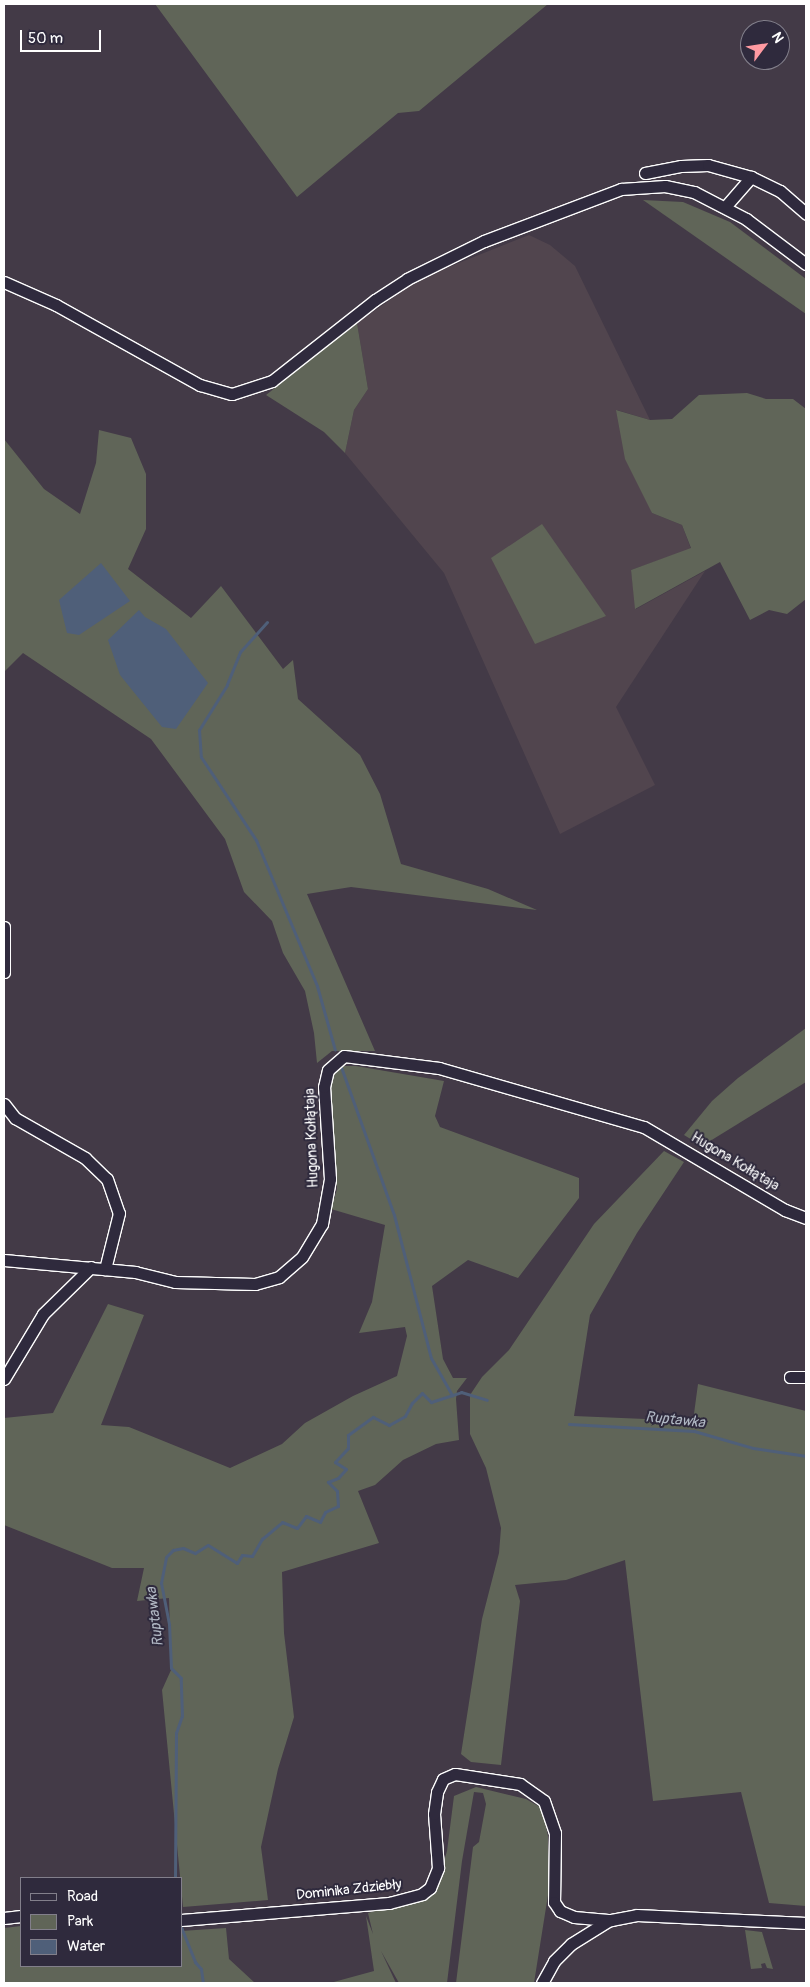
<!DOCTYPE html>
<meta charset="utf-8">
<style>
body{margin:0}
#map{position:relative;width:810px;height:1987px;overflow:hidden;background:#433a47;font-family:Pangolin,sans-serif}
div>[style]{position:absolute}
.built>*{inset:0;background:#51454e}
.green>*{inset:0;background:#606558}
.water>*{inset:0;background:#4f5f79}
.stream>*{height:3px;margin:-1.5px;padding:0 1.5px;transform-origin:1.5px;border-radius:1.5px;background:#4f5f79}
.roads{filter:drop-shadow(1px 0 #fff) drop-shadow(-1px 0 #fff) drop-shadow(0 1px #fff) drop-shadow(0 -1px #fff)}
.minor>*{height:11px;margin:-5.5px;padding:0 5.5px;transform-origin:5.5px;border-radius:5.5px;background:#2f2a3d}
span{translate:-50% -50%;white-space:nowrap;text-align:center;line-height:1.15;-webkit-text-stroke:4px #2f2a3d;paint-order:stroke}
.street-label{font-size:14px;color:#fff}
.water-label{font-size:15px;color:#b0b7c3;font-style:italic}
.frame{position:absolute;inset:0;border:5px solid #fff;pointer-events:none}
.legend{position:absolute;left:20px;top:1877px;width:162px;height:90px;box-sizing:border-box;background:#2f2a3d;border:1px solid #827f8b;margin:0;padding:6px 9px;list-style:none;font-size:15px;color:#fff}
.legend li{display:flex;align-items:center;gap:10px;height:25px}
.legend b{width:25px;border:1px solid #827f8b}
.north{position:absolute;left:740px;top:20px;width:50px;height:50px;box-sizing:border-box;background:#2f2a3d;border:1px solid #827f8b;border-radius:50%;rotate:59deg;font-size:14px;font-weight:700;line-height:20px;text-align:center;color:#fff}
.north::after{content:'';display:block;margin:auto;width:18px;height:22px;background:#ff9aa2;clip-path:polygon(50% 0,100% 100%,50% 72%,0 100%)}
.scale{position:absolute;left:20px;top:30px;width:81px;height:22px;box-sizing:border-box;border:2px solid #fff;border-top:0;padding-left:6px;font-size:15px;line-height:18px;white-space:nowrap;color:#fff;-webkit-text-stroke:4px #2f2a3d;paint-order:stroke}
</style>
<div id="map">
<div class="built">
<div style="clip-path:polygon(529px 235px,550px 245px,575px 266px,650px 420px,617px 410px,652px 513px,682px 525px,691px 549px,631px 570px,636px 609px,705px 571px,616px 707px,655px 785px,560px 834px,444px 573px,345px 453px,354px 410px,368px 389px,357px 323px,421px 278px)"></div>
</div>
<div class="green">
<div style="clip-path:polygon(155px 4px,548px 4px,419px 111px,398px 113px,297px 197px)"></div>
<div style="clip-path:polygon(643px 200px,683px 202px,730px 222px,806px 279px,806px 314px)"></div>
<div style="clip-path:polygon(357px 323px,368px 389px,354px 410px,345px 453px,324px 432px,266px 395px)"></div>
<div style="clip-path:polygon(747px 393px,766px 399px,793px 399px,806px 409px,806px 599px,787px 614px,769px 610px,750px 620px,720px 562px,635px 609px,631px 570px,691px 548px,682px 525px,652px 513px,625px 459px,616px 410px,650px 420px,672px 419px,699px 395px)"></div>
<div style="clip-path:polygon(99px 430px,131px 438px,146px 474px,146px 529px,128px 569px,191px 618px,221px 586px,283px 669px,293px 660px,298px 699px,360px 755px,380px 794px,401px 864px,488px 889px,537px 910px,351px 887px,307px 894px,375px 1051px,332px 1051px,317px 1063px,314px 1033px,305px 991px,283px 953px,272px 921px,244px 892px,225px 839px,151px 739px,23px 653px,4px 672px,4px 439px,44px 489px,80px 514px,96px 463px)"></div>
<div style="clip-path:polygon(542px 524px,606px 616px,535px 644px,491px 558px)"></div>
<div style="clip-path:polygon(806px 1028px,806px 1082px,702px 1146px,684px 1135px,712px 1101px,738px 1078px)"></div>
<div style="clip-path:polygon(338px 1066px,356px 1066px,444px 1081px,435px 1116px,440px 1127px,579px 1178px,579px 1198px,518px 1278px,468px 1260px,432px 1286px,443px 1359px,453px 1378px,467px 1378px,470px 1374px,457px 1391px,456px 1399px,459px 1440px,436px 1444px,403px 1460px,375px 1485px,358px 1491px,379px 1543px,282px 1572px,284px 1633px,294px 1717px,278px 1769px,261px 1847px,268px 1900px,183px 1907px,162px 1690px,171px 1670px,169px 1598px,137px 1601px,144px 1568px,112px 1568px,4px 1525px,4px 1418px,53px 1413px,108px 1304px,144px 1315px,101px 1425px,129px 1427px,230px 1468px,282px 1444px,305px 1423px,353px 1396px,397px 1376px,407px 1336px,405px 1327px,359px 1333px,372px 1302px,385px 1225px,331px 1209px,337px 1189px,328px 1094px,329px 1076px)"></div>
<div style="clip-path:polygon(664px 1151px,684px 1162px,637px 1233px,590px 1315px,574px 1416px,693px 1421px,698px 1384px,806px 1411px,806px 1906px,769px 1903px,741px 1792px,653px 1801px,625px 1560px,566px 1580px,515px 1585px,520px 1601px,501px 1765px,471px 1762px,461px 1754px,482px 1619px,499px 1553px,501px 1528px,486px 1468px,470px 1434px,470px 1395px,482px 1377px,509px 1350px,594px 1224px)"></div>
<div style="clip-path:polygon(476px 1787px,526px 1799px,540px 1807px,543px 1813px,548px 1836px,548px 1895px,534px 1983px,456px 1983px,473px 1847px,479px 1842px,486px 1804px,483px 1793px,474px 1792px,462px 1861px,447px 1983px,399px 1983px,381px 1951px,396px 1983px,330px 1983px,374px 1971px,366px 1916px,373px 1934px,368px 1913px,435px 1893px,447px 1851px,454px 1796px)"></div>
<div style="clip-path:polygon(21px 1926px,21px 1966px,181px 1966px,181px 1931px,226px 1928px,229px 1959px,255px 1983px,4px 1983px,4px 1928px)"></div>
<div style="clip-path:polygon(745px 1930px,762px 1932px,773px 1969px,767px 1968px,765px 1963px,761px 1964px,762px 1968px,751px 1969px)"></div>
</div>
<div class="water">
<div style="clip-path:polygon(101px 563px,130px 601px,79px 635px,67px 633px,59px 600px)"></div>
<div style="clip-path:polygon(139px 610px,145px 617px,166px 629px,208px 683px,176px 729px,162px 727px,120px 675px,108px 640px)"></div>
</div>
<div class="stream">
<div style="left:267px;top:622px;width:40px;rotate:132deg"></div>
<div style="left:240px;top:652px;width:35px;rotate:112deg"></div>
<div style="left:227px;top:685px;width:53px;rotate:121.9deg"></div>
<div style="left:199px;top:730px;width:27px;rotate:86deg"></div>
<div style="left:201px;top:757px;width:100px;rotate:56.5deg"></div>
<div style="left:256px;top:840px;width:158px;rotate:67.3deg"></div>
<div style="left:317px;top:986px;width:66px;rotate:74.3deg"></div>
<div style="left:341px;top:1067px;width:157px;rotate:70.3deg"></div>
<div style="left:394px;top:1215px;width:148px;rotate:75.5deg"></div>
<div style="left:431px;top:1358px;width:43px;rotate:60.4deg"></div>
<div style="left:569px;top:1424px;width:125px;rotate:3.2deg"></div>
<div style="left:694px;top:1431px;width:61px;rotate:16.1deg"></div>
<div style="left:753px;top:1448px;width:54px;rotate:8.6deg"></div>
<div style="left:175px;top:1878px;width:145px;rotate:-89.6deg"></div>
<div style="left:176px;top:1733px;width:18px;rotate:-71deg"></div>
<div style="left:182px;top:1716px;width:38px;rotate:-92deg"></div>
<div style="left:181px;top:1678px;width:14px;rotate:-135deg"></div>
<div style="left:171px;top:1668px;width:44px;rotate:-92.6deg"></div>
<div style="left:169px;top:1624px;width:42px;rotate:-101deg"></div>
<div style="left:161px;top:1583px;width:26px;rotate:-79deg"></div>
<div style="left:166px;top:1557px;width:10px;rotate:-45deg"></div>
<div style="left:173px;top:1550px;width:10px;rotate:-11deg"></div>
<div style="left:183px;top:1548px;width:13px;rotate:23deg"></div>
<div style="left:195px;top:1553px;width:15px;rotate:-32deg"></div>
<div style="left:208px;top:1545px;width:34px;rotate:32deg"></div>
<div style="left:237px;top:1563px;width:9px;rotate:-58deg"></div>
<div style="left:242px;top:1555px;width:10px;rotate:6deg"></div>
<div style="left:252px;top:1556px;width:20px;rotate:-60deg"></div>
<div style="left:262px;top:1539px;width:26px;rotate:-40deg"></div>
<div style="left:282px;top:1522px;width:16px;rotate:22deg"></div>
<div style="left:297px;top:1528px;width:15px;rotate:-53deg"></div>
<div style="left:306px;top:1516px;width:15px;rotate:23deg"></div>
<div style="left:320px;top:1522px;width:11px;rotate:-63deg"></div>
<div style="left:325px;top:1512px;width:14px;rotate:-25deg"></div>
<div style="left:338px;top:1506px;width:15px;rotate:-94deg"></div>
<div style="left:337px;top:1491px;width:13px;rotate:-135deg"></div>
<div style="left:328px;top:1482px;width:11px;rotate:-22deg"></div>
<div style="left:338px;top:1478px;width:12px;rotate:-48deg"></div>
<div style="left:346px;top:1469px;width:13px;rotate:-148deg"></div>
<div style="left:335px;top:1462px;width:19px;rotate:-47deg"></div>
<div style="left:348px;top:1448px;width:13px;rotate:-90deg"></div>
<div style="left:348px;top:1435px;width:31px;rotate:-36deg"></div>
<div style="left:373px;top:1417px;width:18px;rotate:27deg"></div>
<div style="left:389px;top:1425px;width:18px;rotate:-29deg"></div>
<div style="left:405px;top:1416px;width:15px;rotate:-62deg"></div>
<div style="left:412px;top:1403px;width:14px;rotate:-45deg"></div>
<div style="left:422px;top:1393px;width:13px;rotate:45deg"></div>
<div style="left:431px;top:1402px;width:32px;rotate:-18deg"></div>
<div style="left:461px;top:1392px;width:27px;rotate:17deg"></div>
<div style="left:181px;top:1927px;width:38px;rotate:68deg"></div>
<div style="left:195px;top:1962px;width:9px;rotate:49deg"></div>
<div style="left:201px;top:1969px;width:14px;rotate:82deg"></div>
</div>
<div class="roads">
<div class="minor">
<div style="left:645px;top:173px;width:37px;rotate:-11deg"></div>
<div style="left:681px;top:166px;width:27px;rotate:-2deg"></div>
<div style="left:708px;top:165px;width:45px;rotate:15.6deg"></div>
<div style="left:725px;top:207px;width:40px;rotate:-49deg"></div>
<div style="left:751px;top:177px;width:32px;rotate:26deg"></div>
<div style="left:780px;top:191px;width:35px;rotate:41deg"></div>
<div style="left:4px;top:282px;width:57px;rotate:23.9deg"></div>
<div style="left:56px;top:305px;width:165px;rotate:29.1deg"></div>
<div style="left:200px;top:385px;width:33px;rotate:16deg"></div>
<div style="left:232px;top:394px;width:42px;rotate:-18deg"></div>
<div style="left:272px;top:381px;width:131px;rotate:-38.2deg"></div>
<div style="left:375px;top:300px;width:38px;rotate:-33deg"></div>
<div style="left:407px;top:279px;width:86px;rotate:-26.3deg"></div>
<div style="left:484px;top:241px;width:147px;rotate:-20.8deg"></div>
<div style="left:621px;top:189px;width:44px;rotate:-3.9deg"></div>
<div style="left:665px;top:186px;width:30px;rotate:12deg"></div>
<div style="left:694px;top:192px;width:59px;rotate:27.4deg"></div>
<div style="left:746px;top:219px;width:75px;rotate:36.9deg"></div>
<div style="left:4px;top:927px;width:45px;rotate:90deg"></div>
<div style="left:4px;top:1104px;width:18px;rotate:52deg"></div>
<div style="left:15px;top:1118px;width:81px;rotate:29.7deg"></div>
<div style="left:85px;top:1158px;width:30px;rotate:44deg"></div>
<div style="left:107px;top:1179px;width:36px;rotate:71deg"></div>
<div style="left:119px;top:1213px;width:58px;rotate:104deg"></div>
<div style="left:4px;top:1260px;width:132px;rotate:5.2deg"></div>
<div style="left:135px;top:1272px;width:41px;rotate:14deg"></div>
<div style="left:175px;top:1282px;width:80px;rotate:1.4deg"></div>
<div style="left:255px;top:1284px;width:25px;rotate:-16deg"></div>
<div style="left:279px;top:1277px;width:30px;rotate:-41deg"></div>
<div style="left:302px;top:1257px;width:39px;rotate:-59deg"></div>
<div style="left:322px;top:1224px;width:46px;rotate:-79.9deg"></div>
<div style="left:330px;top:1179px;width:92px;rotate:-93.7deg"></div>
<div style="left:324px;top:1087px;width:17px;rotate:-77deg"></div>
<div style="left:328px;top:1070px;width:21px;rotate:-41deg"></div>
<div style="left:344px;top:1056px;width:96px;rotate:7.2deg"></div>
<div style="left:439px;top:1068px;width:213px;rotate:16.1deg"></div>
<div style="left:644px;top:1127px;width:164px;rotate:30.5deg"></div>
<div style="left:785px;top:1210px;width:22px;rotate:21deg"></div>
<div style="left:790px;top:1377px;width:16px"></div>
<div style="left:4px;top:1379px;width:76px;rotate:-59deg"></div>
<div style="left:43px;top:1314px;width:67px;rotate:-44.4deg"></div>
<div style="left:4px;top:1918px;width:17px;rotate:-7deg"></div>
<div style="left:181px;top:1920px;width:209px;rotate:-4.7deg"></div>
<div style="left:389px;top:1903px;width:34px;rotate:-15deg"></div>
<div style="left:422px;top:1894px;width:10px;rotate:-37deg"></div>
<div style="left:430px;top:1888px;width:22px;rotate:-68deg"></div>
<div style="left:438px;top:1868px;width:54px;rotate:-94.2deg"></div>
<div style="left:434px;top:1814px;width:22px;rotate:-82deg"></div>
<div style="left:437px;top:1792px;width:14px;rotate:-65deg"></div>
<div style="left:443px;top:1779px;width:13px;rotate:-23deg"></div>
<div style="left:455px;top:1774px;width:66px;rotate:8.7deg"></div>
<div style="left:520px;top:1784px;width:29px;rotate:35deg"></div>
<div style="left:544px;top:1801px;width:34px;rotate:71deg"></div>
<div style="left:555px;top:1833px;width:69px;rotate:90.8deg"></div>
<div style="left:554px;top:1902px;width:11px;rotate:56deg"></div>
<div style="left:560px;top:1911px;width:15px;rotate:23deg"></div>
<div style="left:574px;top:1917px;width:37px;rotate:5deg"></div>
<div style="left:611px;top:1920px;width:26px;rotate:-11deg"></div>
<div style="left:637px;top:1915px;width:169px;rotate:2.7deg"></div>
<div style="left:542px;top:1983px;width:25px;rotate:-61deg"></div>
<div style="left:554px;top:1961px;width:24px;rotate:-45deg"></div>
<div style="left:571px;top:1944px;width:44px;rotate:-31.9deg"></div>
</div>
</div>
<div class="street-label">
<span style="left:312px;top:1138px;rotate:-92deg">Hugona Kołłątaja</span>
<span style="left:735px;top:1162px;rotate:31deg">Hugona Kołłątaja</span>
<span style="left:349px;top:1890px;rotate:-6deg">Dominika Zdziebły</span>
</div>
<div class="water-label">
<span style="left:675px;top:1420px;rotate:6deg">Ruptawka</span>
<span style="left:155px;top:1617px;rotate:-97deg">Ruptawka</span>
</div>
<div class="frame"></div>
<ul class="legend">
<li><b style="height:6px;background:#2f2a3d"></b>Road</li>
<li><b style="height:14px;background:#606558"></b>Park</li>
<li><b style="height:14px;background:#4f5f79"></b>Water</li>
</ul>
<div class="north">N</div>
<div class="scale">50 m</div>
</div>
